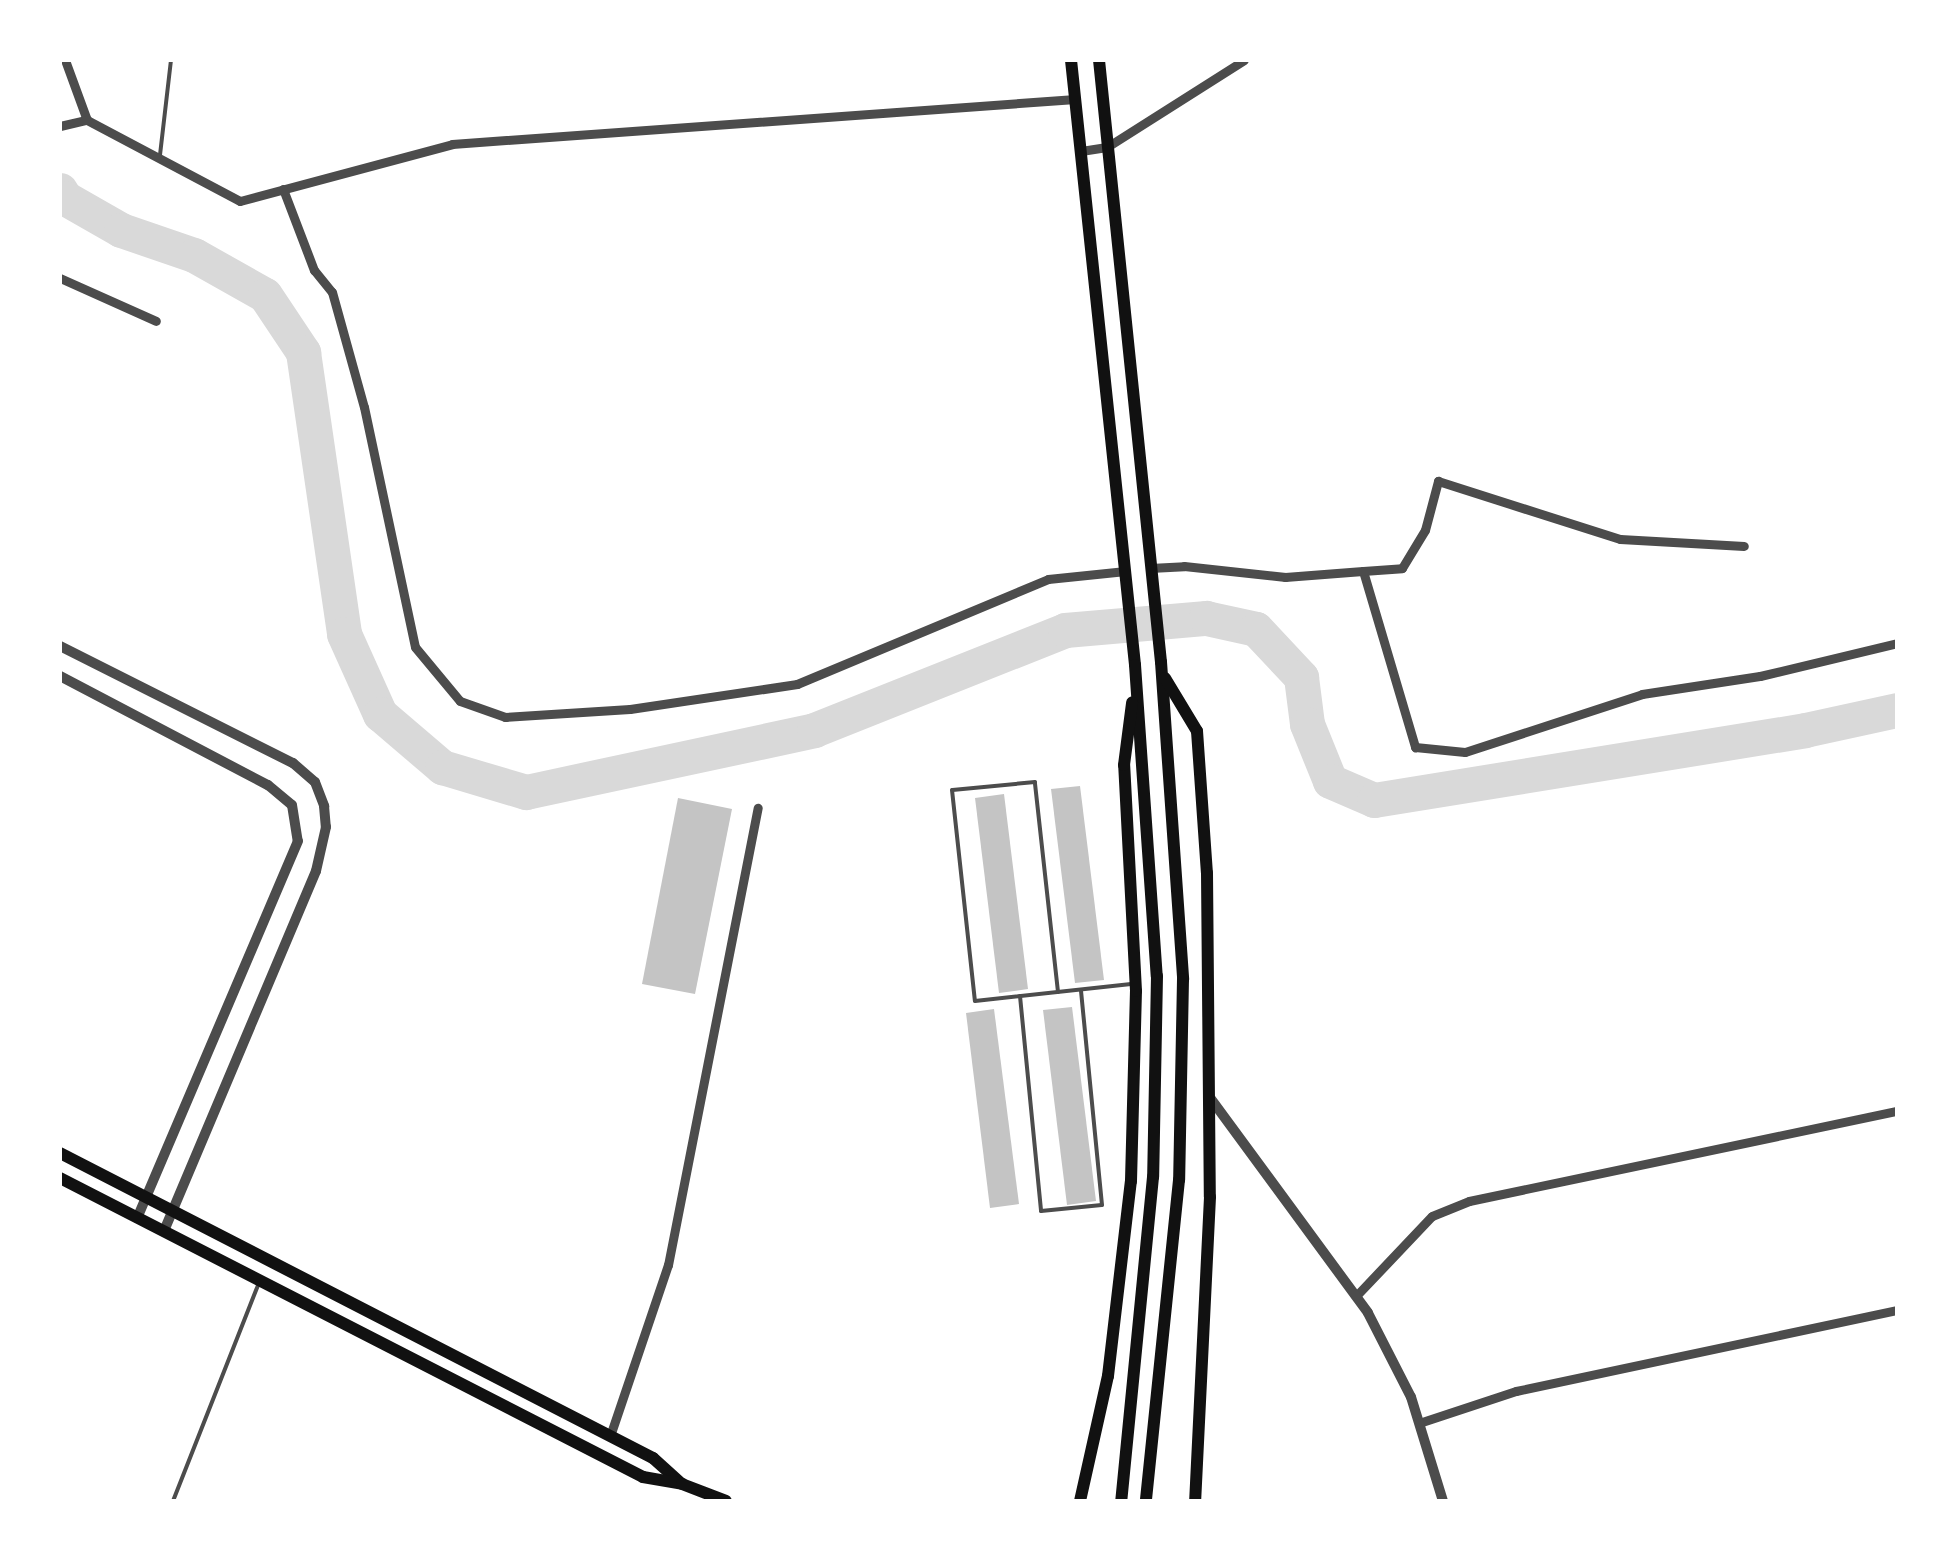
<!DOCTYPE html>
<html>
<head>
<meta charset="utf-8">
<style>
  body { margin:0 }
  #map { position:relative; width:1957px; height:1561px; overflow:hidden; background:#fff; font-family:Mulish,sans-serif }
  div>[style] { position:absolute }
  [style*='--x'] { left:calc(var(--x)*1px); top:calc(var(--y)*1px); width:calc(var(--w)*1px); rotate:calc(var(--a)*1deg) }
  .river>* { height:35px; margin:-17.5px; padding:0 17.5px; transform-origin:17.5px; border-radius:17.5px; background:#d9d9d9 }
  .building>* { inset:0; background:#c4c4c4 }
  .service>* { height:4px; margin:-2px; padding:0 2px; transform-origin:2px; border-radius:2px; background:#4c4c4c }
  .minor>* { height:9px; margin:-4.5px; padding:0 4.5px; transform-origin:4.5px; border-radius:4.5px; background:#4c4c4c }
  .tertiary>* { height:10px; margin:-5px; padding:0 5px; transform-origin:5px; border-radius:5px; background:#4c4c4c }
  .secondary>* { height:12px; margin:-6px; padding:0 6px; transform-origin:6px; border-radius:6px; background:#111 }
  span { translate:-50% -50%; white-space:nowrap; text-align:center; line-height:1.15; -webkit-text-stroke:9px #fff; paint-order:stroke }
  .frame { position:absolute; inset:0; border:62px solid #fff; pointer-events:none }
</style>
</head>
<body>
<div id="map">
  <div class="river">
    <i style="--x:60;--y:190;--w:9;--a:58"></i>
    <i style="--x:65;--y:198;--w:64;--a:29.7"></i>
    <i style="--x:121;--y:230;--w:77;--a:18.9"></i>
    <i style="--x:194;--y:255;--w:81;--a:29.4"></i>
    <i style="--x:265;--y:295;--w:69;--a:56.3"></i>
    <i style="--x:303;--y:352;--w:285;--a:81.7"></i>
    <i style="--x:344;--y:634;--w:88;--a:65.8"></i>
    <i style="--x:380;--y:714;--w:82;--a:40.5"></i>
    <i style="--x:442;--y:767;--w:88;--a:16.6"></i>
    <i style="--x:526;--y:792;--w:295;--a:-12.1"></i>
    <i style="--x:814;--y:730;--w:270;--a:-21.7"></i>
    <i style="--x:1065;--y:630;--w:142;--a:-4.9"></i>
    <i style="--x:1206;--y:618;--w:51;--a:12.4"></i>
    <i style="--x:1256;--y:629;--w:66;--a:46.8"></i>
    <i style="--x:1301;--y:677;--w:47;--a:82.7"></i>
    <i style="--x:1307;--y:724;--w:61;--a:68"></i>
    <i style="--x:1330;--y:781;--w:48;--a:23.4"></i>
    <i style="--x:1374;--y:800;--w:437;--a:-9.2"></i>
    <i style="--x:1805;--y:730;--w:94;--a:-12.3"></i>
  </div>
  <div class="building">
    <i style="clip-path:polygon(1080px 786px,1104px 980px,1075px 983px,1051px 789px)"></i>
    <i style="clip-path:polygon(1004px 794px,1028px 989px,999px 993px,975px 798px)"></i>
    <i style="clip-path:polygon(678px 798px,732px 809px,695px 994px,642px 984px)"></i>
    <i style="clip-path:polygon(1072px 1007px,1096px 1201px,1067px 1205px,1043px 1010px)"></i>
    <i style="clip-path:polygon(994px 1009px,1019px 1204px,990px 1208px,966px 1013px)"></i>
  </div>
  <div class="service">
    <i style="--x:160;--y:155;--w:96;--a:-83.4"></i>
    <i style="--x:1058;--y:992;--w:211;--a:-96.3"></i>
    <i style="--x:1035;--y:782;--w:83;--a:174.5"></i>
    <i style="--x:952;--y:790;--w:212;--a:83.8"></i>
    <i style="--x:975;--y:1001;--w:157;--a:-6.2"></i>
    <i style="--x:1020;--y:996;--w:216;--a:84.4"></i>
    <i style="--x:1041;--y:1211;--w:61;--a:-5.6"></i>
    <i style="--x:1102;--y:1205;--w:216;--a:-95.6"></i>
    <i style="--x:173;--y:1501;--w:232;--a:-68.5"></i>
  </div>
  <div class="minor">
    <i style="--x:65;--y:60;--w:64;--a:69.9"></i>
    <i style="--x:87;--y:120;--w:173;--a:27.9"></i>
    <i style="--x:240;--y:201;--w:220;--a:-15"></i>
    <i style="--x:452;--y:144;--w:625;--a:-4.13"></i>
    <i style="--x:60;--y:126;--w:28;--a:-13"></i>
    <i style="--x:1081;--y:151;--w:26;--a:-9"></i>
    <i style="--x:1107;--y:147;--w:162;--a:-32.4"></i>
    <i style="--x:283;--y:189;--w:87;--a:69.1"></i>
    <i style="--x:314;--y:270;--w:28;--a:51"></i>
    <i style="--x:332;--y:292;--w:119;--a:74.5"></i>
    <i style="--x:364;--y:407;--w:245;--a:78"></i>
    <i style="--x:415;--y:647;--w:70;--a:50.2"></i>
    <i style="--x:460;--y:701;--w:48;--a:19.6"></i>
    <i style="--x:505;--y:717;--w:125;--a:-3.7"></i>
    <i style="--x:630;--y:709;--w:169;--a:-8.5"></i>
    <i style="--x:797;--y:684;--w:272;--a:-22.7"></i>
    <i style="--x:1048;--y:579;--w:78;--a:-5.9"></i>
    <i style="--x:60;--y:278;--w:105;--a:24.1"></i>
    <i style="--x:1150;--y:568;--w:34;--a:-3"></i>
    <i style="--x:1184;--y:566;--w:102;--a:6.2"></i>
    <i style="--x:1285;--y:577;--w:78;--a:-4.4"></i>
    <i style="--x:1363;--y:571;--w:184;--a:73.5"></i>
    <i style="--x:1415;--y:747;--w:50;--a:5.7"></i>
    <i style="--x:1465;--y:752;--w:186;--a:-18.1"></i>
    <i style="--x:1642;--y:694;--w:119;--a:-8.7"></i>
    <i style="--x:1760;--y:676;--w:141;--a:-13.5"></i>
    <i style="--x:1363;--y:571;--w:39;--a:-4"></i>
    <i style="--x:1402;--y:568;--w:44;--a:-58.8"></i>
    <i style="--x:1425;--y:530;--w:51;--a:-75.1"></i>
    <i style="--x:1438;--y:481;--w:191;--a:17.7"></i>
    <i style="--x:1620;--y:539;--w:124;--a:3.2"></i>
    <i style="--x:1356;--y:1296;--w:110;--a:-46.5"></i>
    <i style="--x:1432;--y:1216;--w:40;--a:-22"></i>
    <i style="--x:1469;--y:1201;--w:437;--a:-11.9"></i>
    <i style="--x:1419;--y:1423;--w:102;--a:-18.3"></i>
    <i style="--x:1516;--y:1391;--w:390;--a:-12"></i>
    <i style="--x:610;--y:1436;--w:181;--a:-71.3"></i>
    <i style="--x:668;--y:1265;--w:466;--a:-78.9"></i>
  </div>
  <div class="tertiary">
    <i style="--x:60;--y:646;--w:261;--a:26.7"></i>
    <i style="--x:293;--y:763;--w:29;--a:41"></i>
    <i style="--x:315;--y:782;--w:26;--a:69"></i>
    <i style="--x:324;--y:806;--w:21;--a:85"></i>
    <i style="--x:326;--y:827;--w:45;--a:102.8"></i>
    <i style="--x:316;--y:871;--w:391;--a:112.9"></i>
    <i style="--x:60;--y:676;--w:235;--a:27.7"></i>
    <i style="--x:268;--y:785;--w:31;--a:40"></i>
    <i style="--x:292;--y:805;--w:36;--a:81"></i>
    <i style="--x:298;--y:841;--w:410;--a:113.1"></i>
    <i style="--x:1211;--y:1099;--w:265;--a:53.7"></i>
    <i style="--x:1368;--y:1313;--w:94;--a:62.9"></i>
    <i style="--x:1411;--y:1397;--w:109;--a:72.9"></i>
  </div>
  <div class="secondary">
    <i style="--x:1071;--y:60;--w:608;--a:83.96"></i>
    <i style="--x:1135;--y:665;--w:312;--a:86"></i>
    <i style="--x:1157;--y:976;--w:201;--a:91.1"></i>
    <i style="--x:1153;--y:1177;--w:326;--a:95.6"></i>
    <i style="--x:1099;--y:60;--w:605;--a:84.12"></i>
    <i style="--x:1161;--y:662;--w:318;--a:86"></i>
    <i style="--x:1183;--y:979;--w:201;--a:91.1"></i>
    <i style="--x:1179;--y:1180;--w:323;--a:95.9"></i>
    <i style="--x:1165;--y:678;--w:62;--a:58.9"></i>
    <i style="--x:1197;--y:731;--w:142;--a:86"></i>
    <i style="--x:1207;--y:873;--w:324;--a:89.5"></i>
    <i style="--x:1210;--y:1197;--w:304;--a:92.8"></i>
    <i style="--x:60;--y:1153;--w:667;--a:27.22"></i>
    <i style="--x:653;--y:1458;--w:36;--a:42"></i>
    <i style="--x:60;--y:1178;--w:655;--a:27.15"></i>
    <i style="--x:643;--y:1477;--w:40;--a:10"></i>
    <i style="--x:682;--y:1484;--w:47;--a:21.1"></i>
    <i style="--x:1080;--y:1501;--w:128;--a:-77.4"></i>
    <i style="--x:1108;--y:1376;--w:196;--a:-83.3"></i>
    <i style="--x:1131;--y:1181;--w:190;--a:-88.5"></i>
    <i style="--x:1136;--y:991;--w:226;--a:-93"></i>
    <i style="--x:1124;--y:765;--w:63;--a:-82.6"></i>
  </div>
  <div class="frame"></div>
</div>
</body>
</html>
